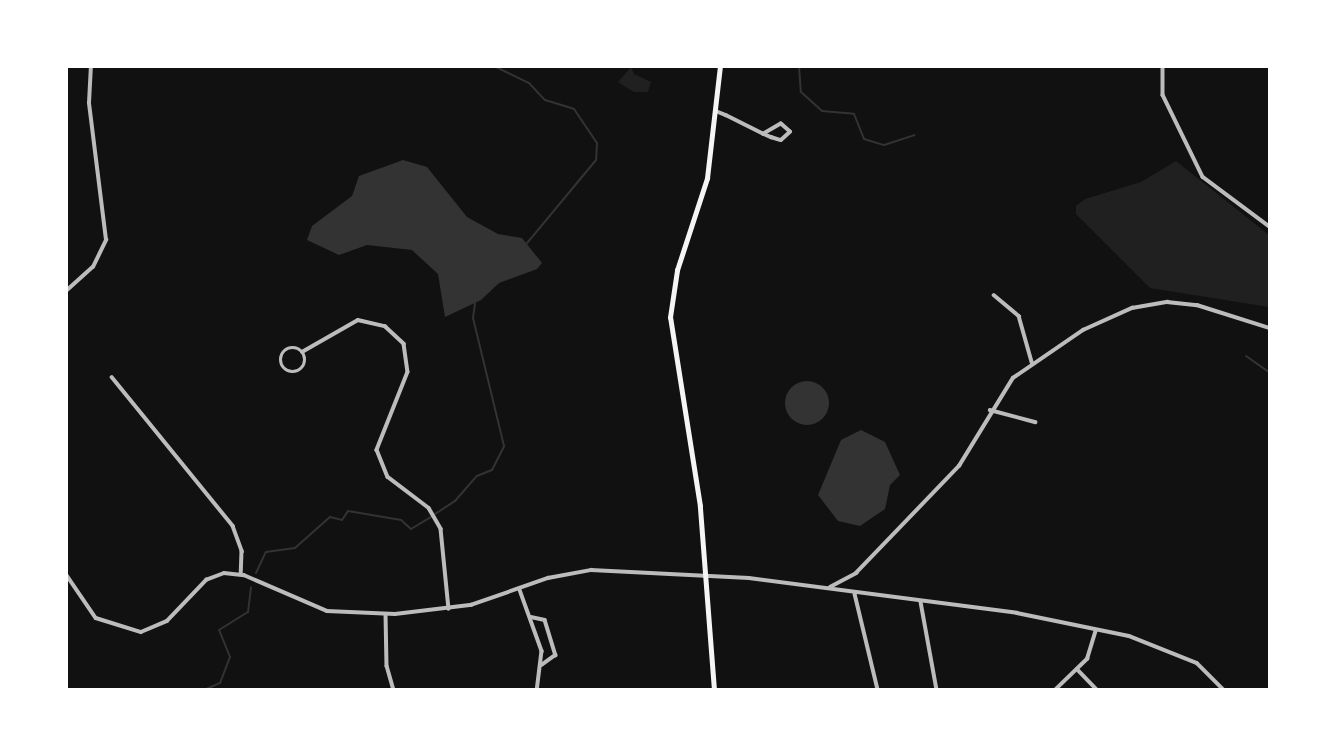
<!DOCTYPE html>
<html>
<head>
<meta charset="utf-8">
<style>
  body { margin:0 }
  #map { position:relative; width:1336px; height:756px; overflow:hidden; background:#111; font-family:"Alegreya Sans",sans-serif }
  div>[style] { position:absolute }
  [style*='--x'] { left:calc(var(--x)*1px); top:calc(var(--y)*1px); width:calc(var(--w)*1px); rotate:calc(var(--a)*1deg) }
  .green>* { inset:0; background:#202020 }
  .water>* { inset:0; background:#333 }
  .round { border-radius:50% }
  .stream>* { height:2px; margin:-1px; padding:0 1px; transform-origin:1px; border-radius:1px; background:#333 }
  .minor>* { height:3.5px; margin:-1.75px; padding:0 1.75px; transform-origin:1.75px; border-radius:1.75px; background:#bcbcbc }
  .minor>.ring { margin:-1.75px; padding:0; box-sizing:content-box; background:none; border:3.5px solid #bcbcbc; border-radius:50% }
  .primary>* { height:5px; margin:-2.5px; padding:0 2.5px; transform-origin:2.5px; border-radius:2.5px; background:#f5f5f5 }
  span { translate:-50% -50%; white-space:nowrap; text-align:center; line-height:1.15; -webkit-text-stroke:7px #fff; paint-order:stroke }
  .frame { position:absolute; inset:0; border:68px solid #fff; pointer-events:none }
</style>
</head>
<body>
<div id="map">
  <div class="green">
    <i style="clip-path:polygon(631px 67px,634px 74px,651px 82px,648px 92px,634px 92px,618px 82px)"></i>
    <i style="clip-path:polygon(1176px 161px,1269px 235px,1269px 307px,1150px 288px,1076px 214px,1076px 206px,1085px 199px,1141px 182px)"></i>
  </div>
  <div class="water">
    <i style="clip-path:polygon(403px 160px,427px 167px,467px 217px,498px 234px,522px 238px,542px 263px,537px 269px,499px 283px,481px 300px,445px 317px,438px 274px,412px 250px,367px 245px,339px 255px,307px 240px,312px 226px,352px 196px,359px 176px)"></i>
    <i class="round" style="left:785px;top:381px;width:44px;height:44px"></i>
    <i style="clip-path:polygon(861px 430px,885px 442px,900px 475px,890px 485px,885px 509px,860px 526px,838px 521px,818px 495px,841px 440px)"></i>
  </div>
  <div class="stream">
    <i style="--x:494;--y:66;--w:39;--a:26"></i>
    <i style="--x:529;--y:83;--w:23;--a:47"></i>
    <i style="--x:545;--y:100;--w:30;--a:17"></i>
    <i style="--x:574;--y:109;--w:41;--a:55.9"></i>
    <i style="--x:597;--y:143;--w:17;--a:93"></i>
    <i style="--x:596;--y:160;--w:108;--a:129.7"></i>
    <i style="--x:799;--y:66;--w:26;--a:86"></i>
    <i style="--x:801;--y:92;--w:28;--a:42"></i>
    <i style="--x:822;--y:111;--w:32;--a:5"></i>
    <i style="--x:854;--y:114;--w:27;--a:68"></i>
    <i style="--x:864;--y:139;--w:21;--a:17"></i>
    <i style="--x:884;--y:145;--w:32;--a:-18"></i>
    <i style="--x:1246;--y:356;--w:29;--a:35"></i>
    <i style="--x:435;--y:514;--w:24;--a:-33"></i>
    <i style="--x:455;--y:501;--w:33;--a:-49"></i>
    <i style="--x:477;--y:476;--w:16;--a:-22"></i>
    <i style="--x:492;--y:470;--w:27;--a:-63"></i>
    <i style="--x:504;--y:446;--w:132;--a:-103.6"></i>
    <i style="--x:473;--y:318;--w:15;--a:-82"></i>
    <i style="--x:256;--y:573;--w:23;--a:-65"></i>
    <i style="--x:266;--y:552;--w:29;--a:-8"></i>
    <i style="--x:295;--y:548;--w:47;--a:-41.5"></i>
    <i style="--x:330;--y:517;--w:12;--a:14"></i>
    <i style="--x:342;--y:520;--w:11;--a:-56"></i>
    <i style="--x:348;--y:511;--w:54;--a:9.6"></i>
    <i style="--x:401;--y:520;--w:13;--a:42"></i>
    <i style="--x:411;--y:529;--w:23;--a:-31"></i>
    <i style="--x:204;--y:690;--w:17;--a:-24"></i>
    <i style="--x:220;--y:683;--w:28;--a:-69"></i>
    <i style="--x:230;--y:657;--w:29;--a:-112"></i>
    <i style="--x:219;--y:630;--w:34;--a:-32"></i>
    <i style="--x:248;--y:612;--w:25;--a:-83"></i>
  </div>
  <div class="minor">
    <i style="--x:1163;--y:66;--w:29;--a:90"></i>
    <i style="--x:1163;--y:95;--w:91;--a:64"></i>
    <i style="--x:1203;--y:177;--w:84;--a:36.7"></i>
    <i style="--x:716;--y:111;--w:11;--a:22"></i>
    <i style="--x:726;--y:115;--w:42;--a:26.6"></i>
    <i style="--x:764;--y:134;--w:8;--a:23"></i>
    <i style="--x:771;--y:137;--w:10;--a:17"></i>
    <i style="--x:781;--y:140;--w:12;--a:-42"></i>
    <i style="--x:790;--y:132;--w:12;--a:-138"></i>
    <i style="--x:781;--y:124;--w:20;--a:150"></i>
    <i style="--x:66;--y:291;--w:36;--a:-42"></i>
    <i style="--x:93;--y:267;--w:30;--a:-64"></i>
    <i style="--x:106;--y:240;--w:138;--a:-97.1"></i>
    <i style="--x:89;--y:103;--w:37;--a:-87"></i>
    <i style="--x:994;--y:295;--w:33;--a:40"></i>
    <i style="--x:1019;--y:316;--w:48;--a:74.2"></i>
    <i class="ring" style="left:281px;top:348px;width:20.5px;height:20.5px"></i>
    <i style="--x:302;--y:352;--w:64;--a:-29.7"></i>
    <i style="--x:358;--y:320;--w:28;--a:13"></i>
    <i style="--x:385;--y:326;--w:26;--a:43"></i>
    <i style="--x:404;--y:344;--w:28;--a:82"></i>
    <i style="--x:408;--y:372;--w:84;--a:111.7"></i>
    <i style="--x:377;--y:450;--w:29;--a:68"></i>
    <i style="--x:388;--y:477;--w:51;--a:37.1"></i>
    <i style="--x:429;--y:508;--w:24;--a:60"></i>
    <i style="--x:441;--y:529;--w:80;--a:84.3"></i>
    <i style="--x:112;--y:377;--w:192;--a:50.9"></i>
    <i style="--x:233;--y:526;--w:27;--a:70"></i>
    <i style="--x:242;--y:551;--w:23;--a:92"></i>
    <i style="--x:990;--y:410;--w:47;--a:14.9"></i>
    <i style="--x:66;--y:574;--w:53;--a:55.7"></i>
    <i style="--x:96;--y:618;--w:47;--a:17.3"></i>
    <i style="--x:141;--y:632;--w:28;--a:-23"></i>
    <i style="--x:167;--y:621;--w:57;--a:-46.4"></i>
    <i style="--x:206;--y:580;--w:19;--a:-21"></i>
    <i style="--x:224;--y:573;--w:20;--a:6"></i>
    <i style="--x:244;--y:575;--w:90;--a:23.4"></i>
    <i style="--x:327;--y:611;--w:68;--a:2.5"></i>
    <i style="--x:395;--y:614;--w:77;--a:-6.8"></i>
    <i style="--x:471;--y:605;--w:82;--a:-19.3"></i>
    <i style="--x:548;--y:578;--w:44;--a:-10.5"></i>
    <i style="--x:591;--y:570;--w:158;--a:2.9"></i>
    <i style="--x:749;--y:578;--w:270;--a:7.4"></i>
    <i style="--x:1017;--y:613;--w:114;--a:11.6"></i>
    <i style="--x:1129;--y:636;--w:73;--a:21.7"></i>
    <i style="--x:1197;--y:663;--w:38;--a:45"></i>
    <i style="--x:830;--y:587;--w:30;--a:-28"></i>
    <i style="--x:856;--y:573;--w:149;--a:-46.1"></i>
    <i style="--x:959;--y:466;--w:103;--a:-58.5"></i>
    <i style="--x:1013;--y:378;--w:85;--a:-34.4"></i>
    <i style="--x:1083;--y:330;--w:54;--a:-24.2"></i>
    <i style="--x:1132;--y:308;--w:36;--a:-10"></i>
    <i style="--x:1167;--y:302;--w:30;--a:6"></i>
    <i style="--x:1197;--y:305;--w:77;--a:17.5"></i>
    <i style="--x:520;--y:590;--w:65;--a:70.2"></i>
    <i style="--x:542;--y:651;--w:39;--a:97"></i>
    <i style="--x:855;--y:594;--w:99;--a:76.5"></i>
    <i style="--x:921;--y:602;--w:89;--a:79.7"></i>
    <i style="--x:386;--y:614;--w:52;--a:88.9"></i>
    <i style="--x:387;--y:666;--w:25;--a:74"></i>
    <i style="--x:531;--y:617;--w:14;--a:12"></i>
    <i style="--x:545;--y:620;--w:37;--a:73"></i>
    <i style="--x:556;--y:655;--w:17;--a:144"></i>
    <i style="--x:1078;--y:670;--w:28;--a:46"></i>
    <i style="--x:1055;--y:690;--w:45;--a:-44.1"></i>
    <i style="--x:1087;--y:659;--w:30;--a:-73"></i>
  </div>
  <div class="primary">
    <i style="--x:714;--y:690;--w:185;--a:-94.4"></i>
    <i style="--x:700;--y:506;--w:191;--a:-99"></i>
    <i style="--x:670;--y:317;--w:48;--a:-81.5"></i>
    <i style="--x:677;--y:270;--w:97;--a:-71.9"></i>
    <i style="--x:707;--y:178;--w:113;--a:-83.4"></i>
  </div>
  <div class="frame"></div>
</div>
</body>
</html>
